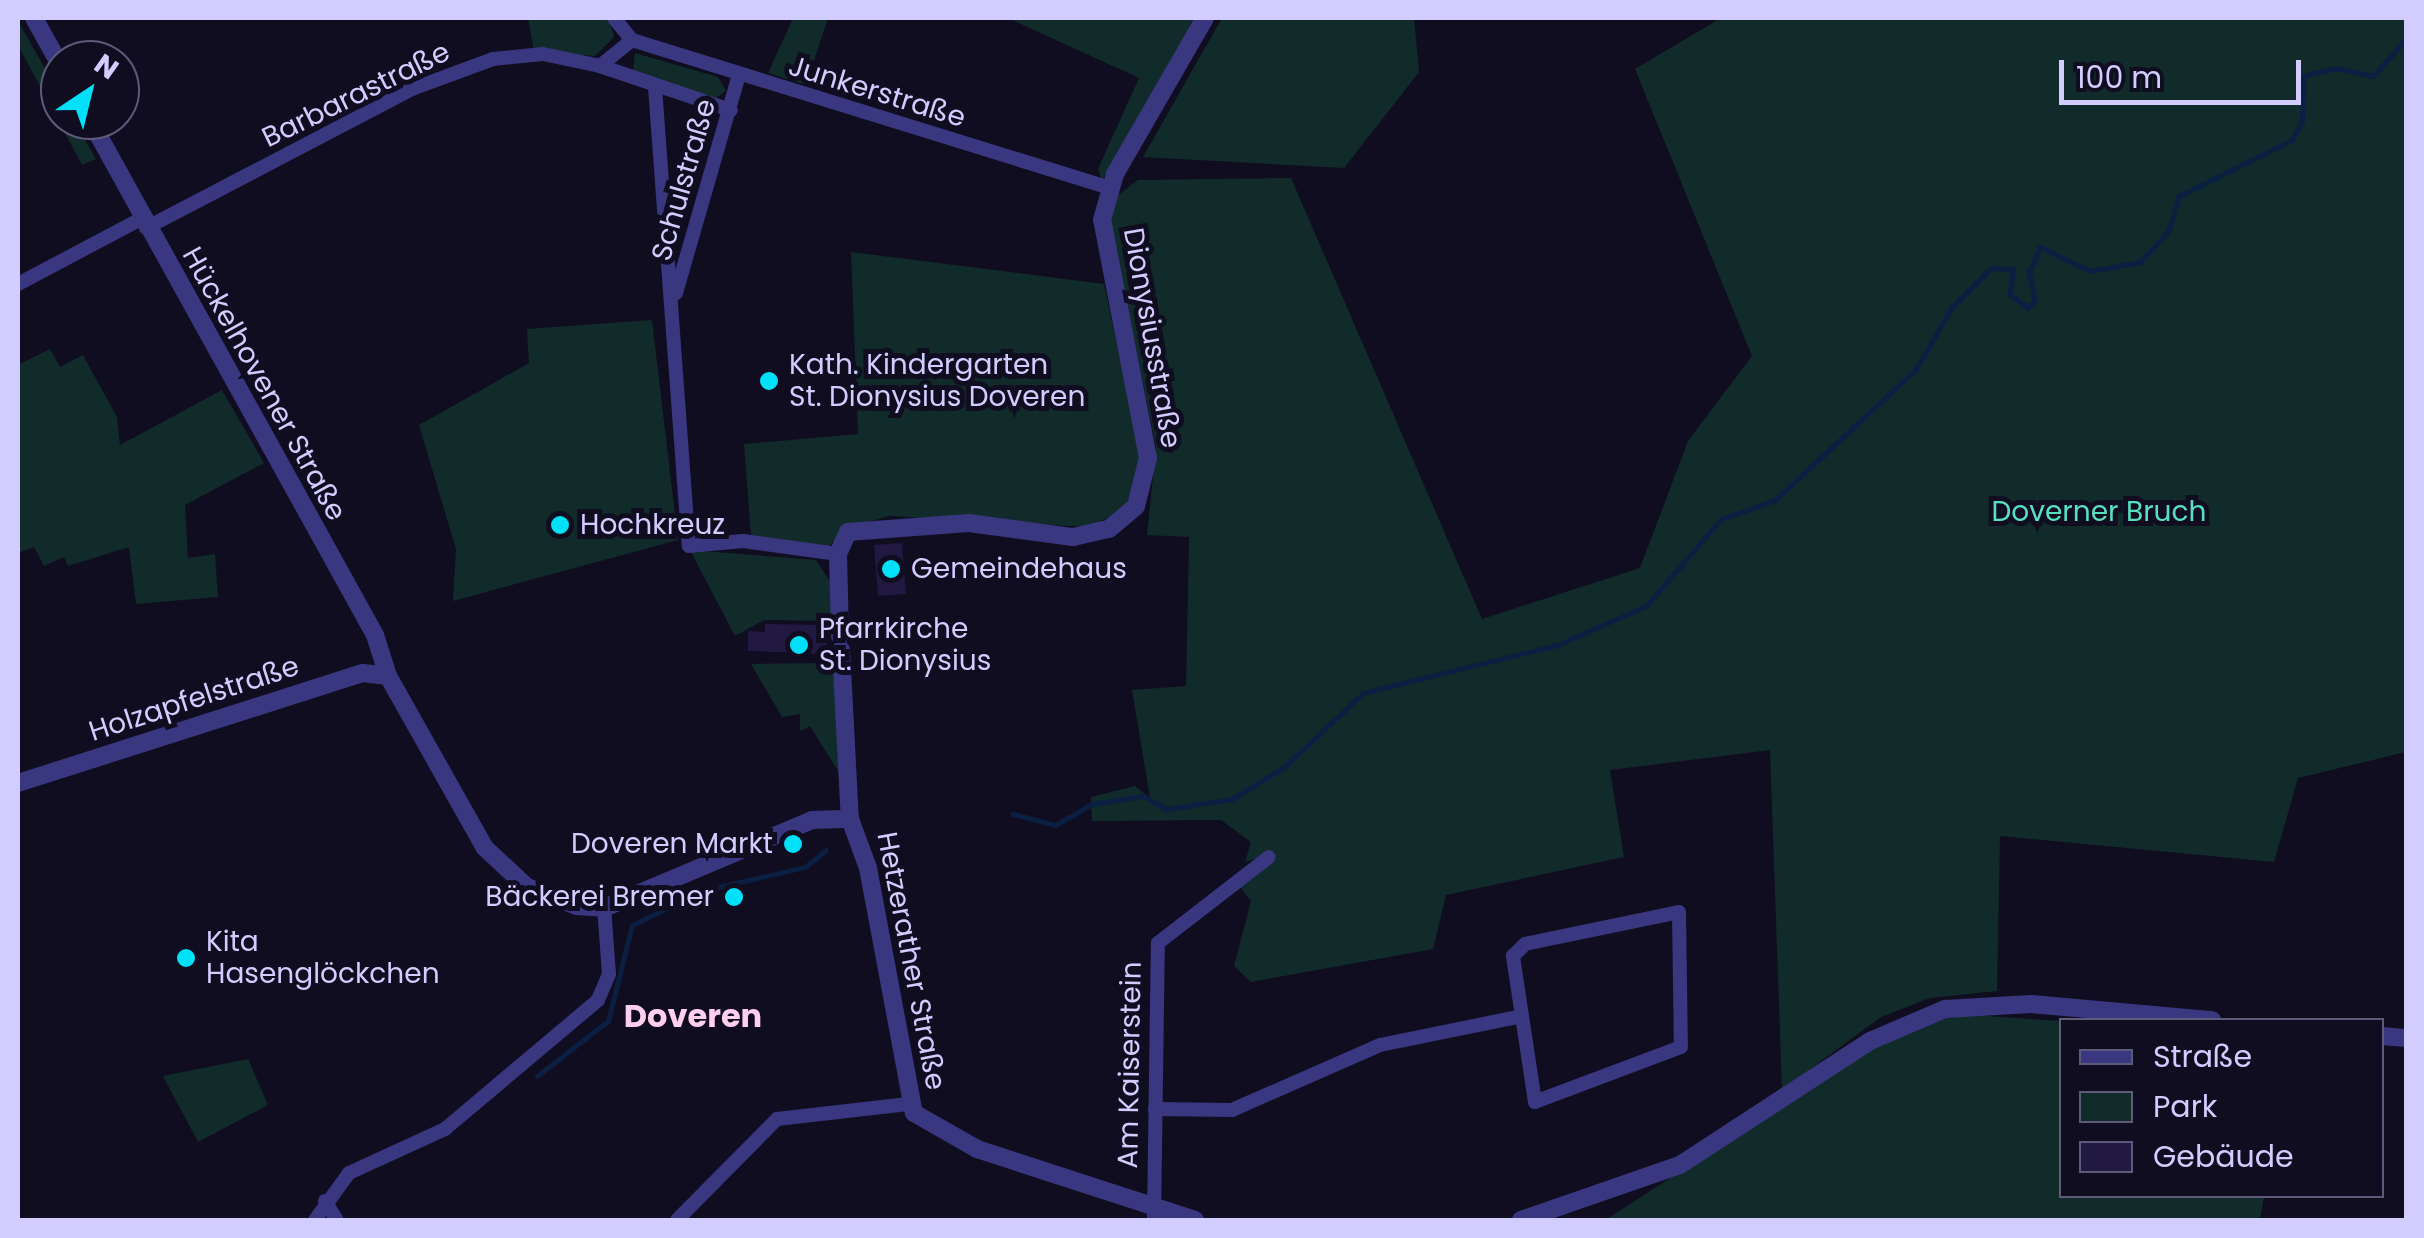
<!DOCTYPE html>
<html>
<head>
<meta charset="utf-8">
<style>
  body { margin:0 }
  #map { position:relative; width:2424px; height:1238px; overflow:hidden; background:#100d21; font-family:Poppins,sans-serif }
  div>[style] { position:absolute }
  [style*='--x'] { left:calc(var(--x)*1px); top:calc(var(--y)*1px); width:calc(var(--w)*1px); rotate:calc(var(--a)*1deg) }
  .green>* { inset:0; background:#102b2a }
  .stream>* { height:5px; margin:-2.5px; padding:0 2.5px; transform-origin:2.5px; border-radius:2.5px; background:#0b1f43 }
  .building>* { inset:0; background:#211942 }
  .minor>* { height:14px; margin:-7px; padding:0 7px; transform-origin:7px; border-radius:7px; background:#3a3781 }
  .tertiary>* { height:18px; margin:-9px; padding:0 9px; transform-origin:9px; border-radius:9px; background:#3a3781 }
  .dots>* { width:28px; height:28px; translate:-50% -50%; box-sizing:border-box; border:5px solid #100d21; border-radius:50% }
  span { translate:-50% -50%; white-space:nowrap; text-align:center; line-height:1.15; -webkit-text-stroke:10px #100d21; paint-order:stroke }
  .street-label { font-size:28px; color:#d3cdff }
  .poi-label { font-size:28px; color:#d3cdff }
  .left { translate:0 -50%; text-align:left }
  .right { translate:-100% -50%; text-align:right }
  .park-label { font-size:28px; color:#58e0be }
  .quarter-label { font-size:32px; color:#ffcfee; font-weight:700 }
  .frame { position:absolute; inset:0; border:20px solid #d3cdff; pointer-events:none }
  .legend { position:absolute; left:2059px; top:1018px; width:325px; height:180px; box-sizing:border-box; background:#100d21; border:2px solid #5e5a7a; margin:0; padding:12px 18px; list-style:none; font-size:30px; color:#d3cdff }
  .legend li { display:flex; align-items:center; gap:20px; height:50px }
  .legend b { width:50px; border:2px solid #5e5a7a }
  .north { position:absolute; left:40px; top:40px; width:100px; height:100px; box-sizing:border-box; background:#100d21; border:2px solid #5e5a7a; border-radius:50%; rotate:35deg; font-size:28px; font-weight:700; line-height:40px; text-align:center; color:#d3cdff }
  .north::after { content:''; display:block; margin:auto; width:35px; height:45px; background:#00e0f8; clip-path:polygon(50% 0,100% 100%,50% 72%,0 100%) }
  .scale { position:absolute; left:2059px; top:60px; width:242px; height:45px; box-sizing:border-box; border:5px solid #d3cdff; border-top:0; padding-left:12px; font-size:30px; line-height:35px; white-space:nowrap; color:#d3cdff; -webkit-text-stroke:8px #100d21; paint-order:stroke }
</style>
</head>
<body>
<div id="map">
  <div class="green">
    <i style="clip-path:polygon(528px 18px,609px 18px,614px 37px,595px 56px,534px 51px)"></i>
    <i style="clip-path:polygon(793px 18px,828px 18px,806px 85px,768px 73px)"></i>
    <i style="clip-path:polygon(1008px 18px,1197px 18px,1102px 180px,1098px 169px,1139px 78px)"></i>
    <i style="clip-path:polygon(1222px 18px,1414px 18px,1419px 72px,1344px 168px,1143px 157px)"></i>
    <i style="clip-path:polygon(1721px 18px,2406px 18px,2406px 752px,2298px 778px,2274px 862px,2000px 836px,1997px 991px,1930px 998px,1881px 1017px,1782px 1090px,1770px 750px,1610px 770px,1624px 857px,1446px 895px,1433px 949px,1251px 982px,1234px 966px,1251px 901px,1236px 882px,1264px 856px,1245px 862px,1251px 842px,1221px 820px,1092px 821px,1091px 797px,1135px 786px,1150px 798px,1132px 690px,1186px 686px,1189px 537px,1147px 535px,1156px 447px,1110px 220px,1117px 196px,1138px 180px,1291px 178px,1482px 619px,1640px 568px,1688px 441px,1752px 356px,1635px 69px)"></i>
    <i style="clip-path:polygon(18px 21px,60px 95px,60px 120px,74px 120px,96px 159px,82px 165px,18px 45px)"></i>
    <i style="clip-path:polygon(635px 53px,718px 77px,726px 91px,716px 98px,633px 71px)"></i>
    <i style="clip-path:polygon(851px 252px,1104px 284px,1142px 462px,1130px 505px,1091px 527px,889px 516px,847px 528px,828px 547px,751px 536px,744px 444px,858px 434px)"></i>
    <i style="clip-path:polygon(652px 320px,678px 540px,453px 601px,456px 549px,419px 425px,529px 363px,527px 329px)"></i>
    <i style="clip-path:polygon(50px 349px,60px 367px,83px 355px,117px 417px,120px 445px,222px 390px,264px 463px,185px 505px,188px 558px,215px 554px,218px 597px,136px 604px,129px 547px,68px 566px,64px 557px,44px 566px,34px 547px,18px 553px,18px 365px)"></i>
    <i style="clip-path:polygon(690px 550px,816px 560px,831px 583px,833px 621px,764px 620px,735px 636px)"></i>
    <i style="clip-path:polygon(832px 663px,837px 706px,840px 774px,810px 726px,800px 731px,800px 714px,782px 717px,751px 664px)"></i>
    <i style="clip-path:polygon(1957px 1014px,2061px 1021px,2062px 1196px,2264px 1196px,2260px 1220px,1605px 1220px,1889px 1038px)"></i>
    <i style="clip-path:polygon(248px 1059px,268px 1105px,198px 1142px,163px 1076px)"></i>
  </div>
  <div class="stream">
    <i style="--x:1013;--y:814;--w:43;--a:14.7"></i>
    <i style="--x:1055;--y:825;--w:43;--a:-29.6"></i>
    <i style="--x:1092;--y:804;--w:52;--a:-8.9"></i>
    <i style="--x:1143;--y:796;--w:26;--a:29"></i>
    <i style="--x:1166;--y:809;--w:67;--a:-8.6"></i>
    <i style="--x:1232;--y:799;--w:61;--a:-31.6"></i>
    <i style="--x:1284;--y:767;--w:108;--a:-43.1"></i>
    <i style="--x:1363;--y:693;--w:200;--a:-13.9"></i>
    <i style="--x:1557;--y:645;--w:97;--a:-23.7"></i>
    <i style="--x:1646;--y:606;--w:115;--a:-49.2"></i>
    <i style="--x:1721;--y:519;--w:57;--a:-19.4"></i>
    <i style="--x:1775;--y:500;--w:192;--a:-42.9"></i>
    <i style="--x:1916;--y:369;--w:72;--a:-59.9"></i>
    <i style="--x:1952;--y:307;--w:55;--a:-45"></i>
    <i style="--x:1991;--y:268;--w:22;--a:3"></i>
    <i style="--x:2013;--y:269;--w:25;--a:97"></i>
    <i style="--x:2010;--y:294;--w:22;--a:39"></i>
    <i style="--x:2027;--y:308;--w:11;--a:-41"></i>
    <i style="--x:2035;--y:301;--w:30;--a:-102"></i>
    <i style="--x:2029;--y:272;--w:27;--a:-66"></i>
    <i style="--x:2040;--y:247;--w:55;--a:25.6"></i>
    <i style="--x:2090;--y:271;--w:51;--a:-10.2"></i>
    <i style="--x:2140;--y:262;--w:41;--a:-47"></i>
    <i style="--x:2168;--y:232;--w:38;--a:-73"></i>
    <i style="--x:2179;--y:196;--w:126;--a:-26.4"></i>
    <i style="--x:2292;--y:140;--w:21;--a:-62"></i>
    <i style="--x:2302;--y:121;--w:45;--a:-88.7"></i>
    <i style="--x:2303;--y:76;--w:33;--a:-14"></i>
    <i style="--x:2335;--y:68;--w:39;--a:12"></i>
    <i style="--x:2373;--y:76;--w:50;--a:-48.3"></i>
    <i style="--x:537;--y:1076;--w:90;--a:-37.8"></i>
    <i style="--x:608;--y:1021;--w:99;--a:-76"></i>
    <i style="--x:632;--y:925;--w:81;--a:-25.6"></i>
    <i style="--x:705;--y:890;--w:103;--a:-13"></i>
    <i style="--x:805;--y:867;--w:27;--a:-39"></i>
  </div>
  <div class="building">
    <i style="clip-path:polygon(902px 543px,906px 594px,878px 596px,874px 545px)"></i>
    <i style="clip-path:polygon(765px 624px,823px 625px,829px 654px,748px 651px,748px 631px,765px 632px)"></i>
  </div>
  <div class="minor">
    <i style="--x:614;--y:18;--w:28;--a:51"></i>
    <i style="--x:632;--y:40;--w:498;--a:17.2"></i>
    <i style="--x:600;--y:66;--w:41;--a:-39.1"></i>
    <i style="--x:655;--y:87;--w:460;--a:85.8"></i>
    <i style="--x:689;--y:546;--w:54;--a:-5.3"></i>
    <i style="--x:743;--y:541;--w:96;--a:7.8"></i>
    <i style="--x:146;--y:228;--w:300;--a:-27.6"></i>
    <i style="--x:412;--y:89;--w:86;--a:-20.3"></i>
    <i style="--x:493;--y:59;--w:50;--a:-5.7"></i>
    <i style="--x:543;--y:54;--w:58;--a:11.9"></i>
    <i style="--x:600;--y:66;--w:138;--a:18.6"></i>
    <i style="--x:18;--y:284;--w:139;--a:-27.9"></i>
    <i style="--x:676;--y:293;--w:227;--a:-73.9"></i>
    <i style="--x:1679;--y:912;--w:135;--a:89.2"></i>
    <i style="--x:1681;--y:1047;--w:156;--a:159.4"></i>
    <i style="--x:1535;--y:1102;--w:148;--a:-98.6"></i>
    <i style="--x:1513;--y:956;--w:17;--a:-45"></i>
    <i style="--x:1525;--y:944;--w:157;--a:-11.7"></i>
    <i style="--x:1155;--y:1109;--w:77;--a:0.7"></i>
    <i style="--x:1232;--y:1110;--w:162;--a:-23.7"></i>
    <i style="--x:1380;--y:1045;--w:141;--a:-11.5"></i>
    <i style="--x:325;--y:1201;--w:22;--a:58"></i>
    <i style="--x:315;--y:1220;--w:58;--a:-54.1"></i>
    <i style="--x:349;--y:1173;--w:106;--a:-24.6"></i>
    <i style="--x:445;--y:1129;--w:200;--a:-40.1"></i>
    <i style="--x:598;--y:1000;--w:28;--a:-67"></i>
    <i style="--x:609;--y:974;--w:66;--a:-94.3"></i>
    <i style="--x:677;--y:1220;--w:142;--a:-45.3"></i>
    <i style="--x:777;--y:1119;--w:132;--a:-6.5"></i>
    <i style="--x:1154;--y:1220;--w:277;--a:-89.2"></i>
    <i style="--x:1158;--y:943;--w:140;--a:-37.8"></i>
  </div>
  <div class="tertiary">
    <i style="--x:34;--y:18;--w:54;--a:61"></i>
    <i style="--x:90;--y:120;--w:589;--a:61.04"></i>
    <i style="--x:375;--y:635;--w:43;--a:72.4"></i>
    <i style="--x:840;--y:636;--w:82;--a:-91.4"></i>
    <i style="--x:838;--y:554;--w:24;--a:-66"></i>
    <i style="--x:848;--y:532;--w:121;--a:-4.3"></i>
    <i style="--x:969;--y:523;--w:105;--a:7.7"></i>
    <i style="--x:1073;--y:537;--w:37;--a:-13"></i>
    <i style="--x:1109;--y:529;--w:35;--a:-40"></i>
    <i style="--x:1136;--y:506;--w:49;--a:-76"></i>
    <i style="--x:1148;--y:458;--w:242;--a:-100.9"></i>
    <i style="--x:1102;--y:220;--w:48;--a:-74.2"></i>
    <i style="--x:1115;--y:174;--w:180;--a:-60"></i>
    <i style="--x:841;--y:650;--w:169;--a:87"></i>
    <i style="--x:388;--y:676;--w:197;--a:60.6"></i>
    <i style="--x:485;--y:848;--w:57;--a:42.9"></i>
    <i style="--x:527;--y:887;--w:53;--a:20.8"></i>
    <i style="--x:577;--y:906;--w:27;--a:4"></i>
    <i style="--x:604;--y:908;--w:226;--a:-22.9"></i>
    <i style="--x:812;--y:820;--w:38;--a:-2"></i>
    <i style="--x:18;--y:783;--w:362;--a:-17.7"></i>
    <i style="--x:363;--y:673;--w:25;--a:7"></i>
    <i style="--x:850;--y:819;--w:52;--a:69.8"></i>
    <i style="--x:868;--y:868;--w:249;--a:79.4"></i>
    <i style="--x:914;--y:1113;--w:73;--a:29.7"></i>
    <i style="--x:977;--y:1149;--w:229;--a:18"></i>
    <i style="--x:2382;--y:1036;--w:24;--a:5"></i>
    <i style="--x:1521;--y:1220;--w:168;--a:-19.1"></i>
    <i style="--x:1680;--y:1165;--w:227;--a:-33.1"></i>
    <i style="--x:1870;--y:1041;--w:82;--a:-23.1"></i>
    <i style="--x:1945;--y:1009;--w:86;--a:-3.3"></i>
    <i style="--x:2031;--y:1004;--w:182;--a:5.1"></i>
  </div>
  <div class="dots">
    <i style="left:769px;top:381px;background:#00e0f8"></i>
    <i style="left:560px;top:525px;background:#00e0f8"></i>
    <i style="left:891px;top:569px;background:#00e0f8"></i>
    <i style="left:799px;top:645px;background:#00e0f8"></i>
    <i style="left:793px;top:844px;background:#00e0f8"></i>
    <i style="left:734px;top:897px;background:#00e0f8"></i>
    <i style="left:186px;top:958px;background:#00e0f8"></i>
  </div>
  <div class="street-label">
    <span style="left:877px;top:92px;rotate:17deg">Junkerstraße</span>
    <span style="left:356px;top:95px;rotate:-26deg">Barbarastraße</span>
    <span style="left:684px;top:180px;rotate:-74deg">Schulstraße</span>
    <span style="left:1152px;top:338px;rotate:80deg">Dionysiusstraße</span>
    <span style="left:264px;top:384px;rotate:61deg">Hückelhovener Straße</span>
    <span style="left:194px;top:699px;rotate:-18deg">Holzapfelstraße</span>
    <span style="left:911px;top:961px;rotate:79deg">Hetzerather Straße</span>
    <span style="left:1130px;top:1065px;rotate:-89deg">Am Kaiserstein</span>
  </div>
  <div class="poi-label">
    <span class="left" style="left:789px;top:381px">Kath. Kindergarten<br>St. Dionysius Doveren</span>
    <span class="left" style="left:580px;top:525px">Hochkreuz</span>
    <span class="left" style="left:911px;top:569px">Gemeindehaus</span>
    <span class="left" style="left:819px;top:645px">Pfarrkirche<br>St. Dionysius</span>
    <span class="right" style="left:773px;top:844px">Doveren Markt</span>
    <span class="right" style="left:714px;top:897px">Bäckerei Bremer</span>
    <span class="left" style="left:206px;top:958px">Kita<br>Hasenglöckchen</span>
  </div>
  <div class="park-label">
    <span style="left:2099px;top:512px">Doverner Bruch</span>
  </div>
  <div class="quarter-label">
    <span style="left:693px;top:1016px">Doveren</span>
  </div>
  <div class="frame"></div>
  <ul class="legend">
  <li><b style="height:12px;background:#3a3781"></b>Straße</li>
  <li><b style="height:28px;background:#102b2a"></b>Park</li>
  <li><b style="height:28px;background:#211942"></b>Gebäude</li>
  </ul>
  <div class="north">N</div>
  <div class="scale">100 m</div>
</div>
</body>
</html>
